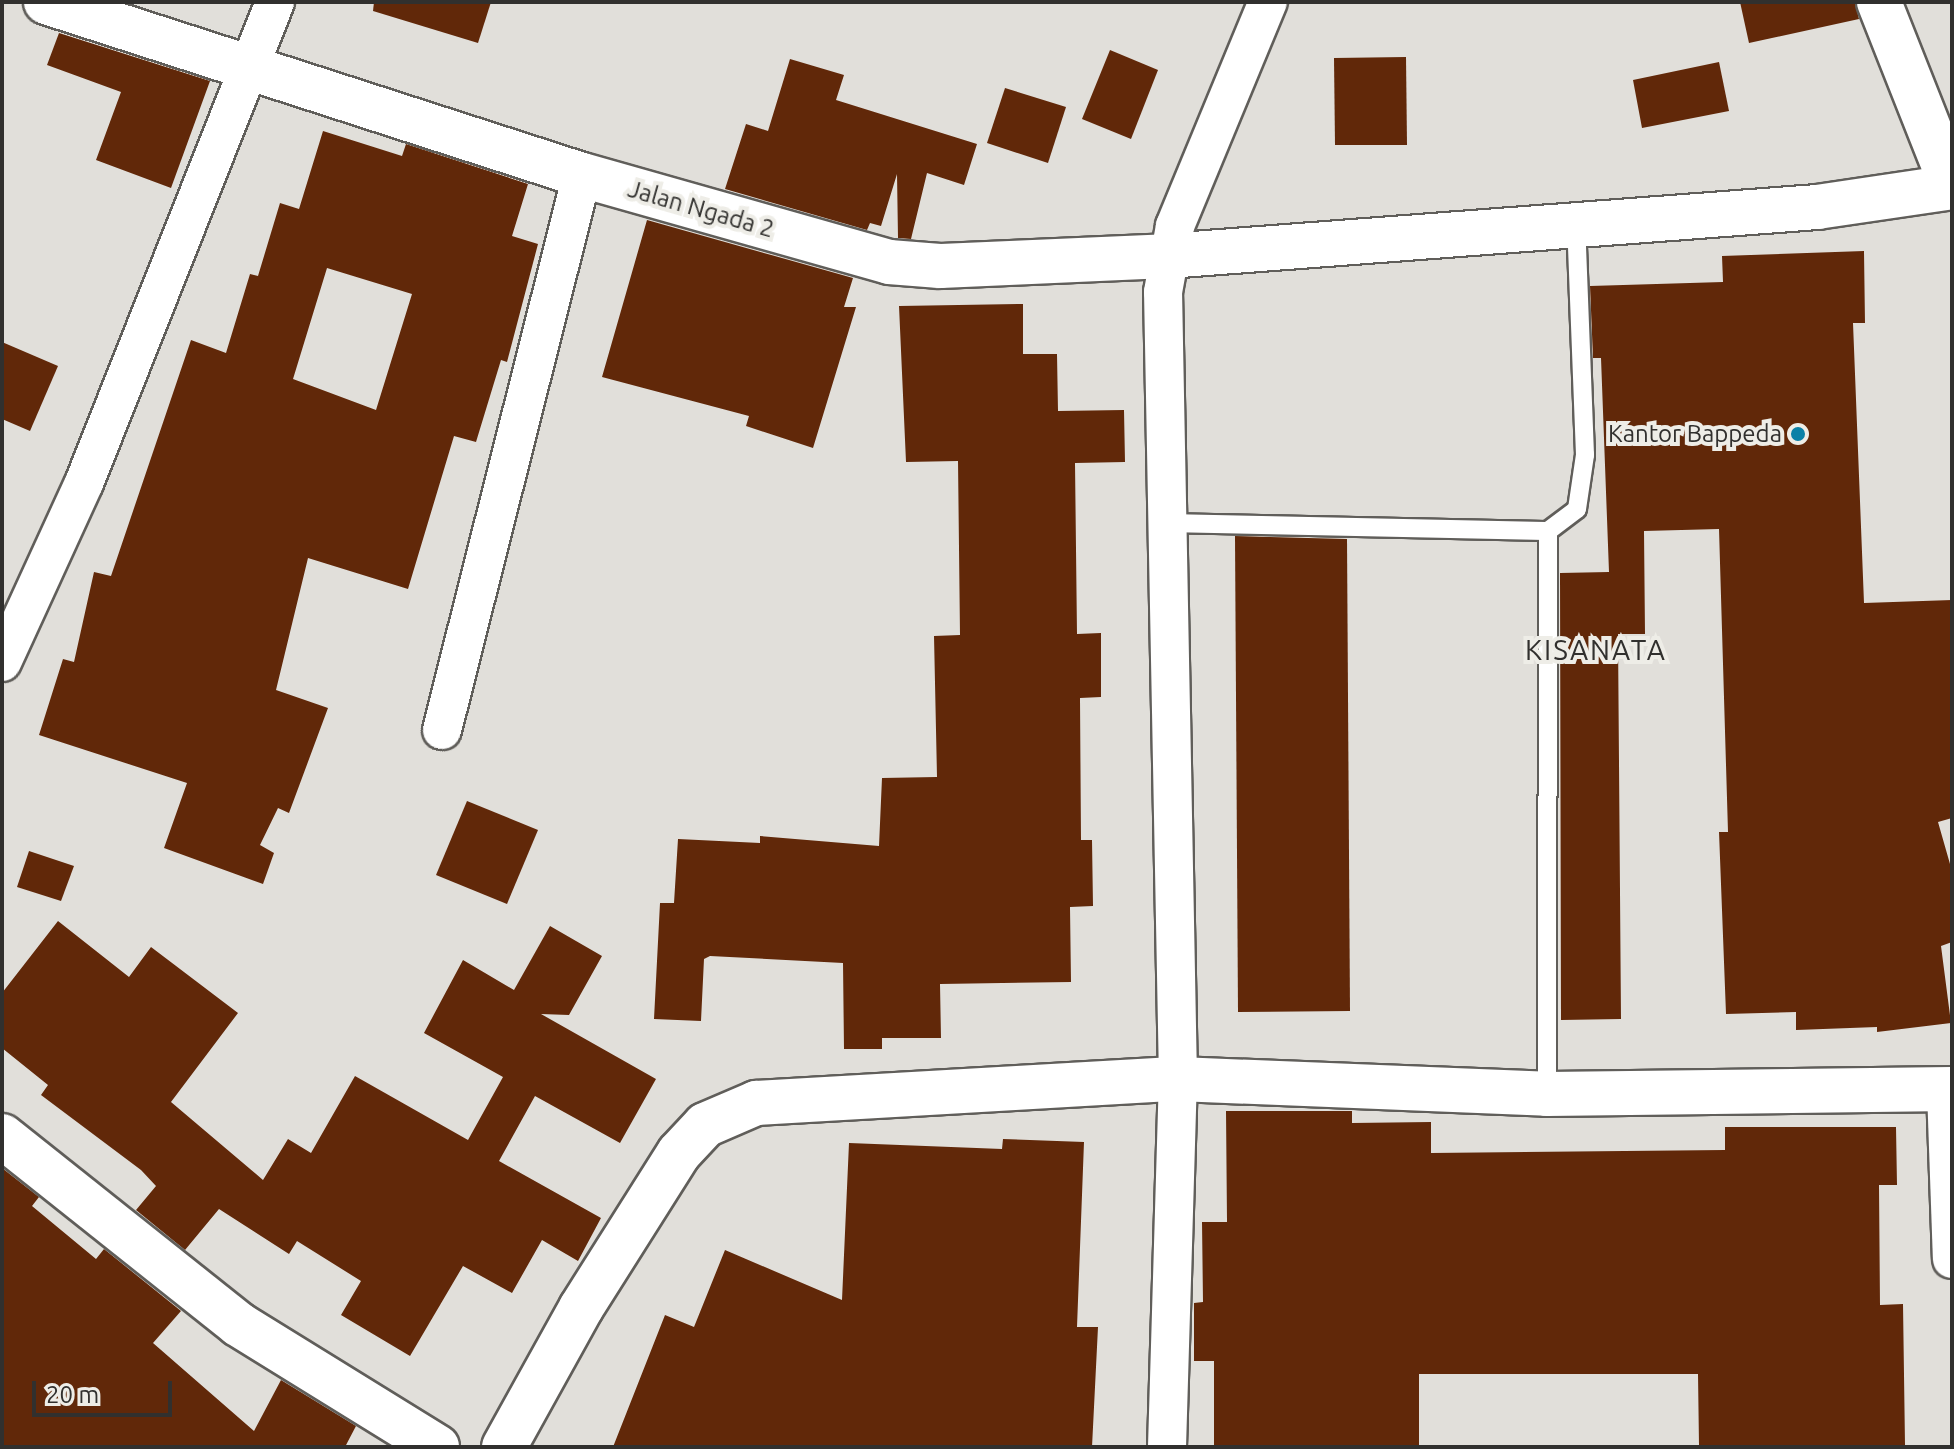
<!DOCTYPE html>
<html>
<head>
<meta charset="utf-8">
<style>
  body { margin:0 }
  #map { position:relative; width:1954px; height:1449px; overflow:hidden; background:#e1dfda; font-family:Ubuntu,sans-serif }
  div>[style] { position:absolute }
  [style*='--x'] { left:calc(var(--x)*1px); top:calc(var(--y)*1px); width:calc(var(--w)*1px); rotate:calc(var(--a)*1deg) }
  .building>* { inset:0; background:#612809 }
  .roads { filter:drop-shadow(2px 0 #605e5a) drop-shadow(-2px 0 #605e5a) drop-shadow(0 2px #605e5a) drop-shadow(0 -2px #605e5a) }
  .lane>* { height:18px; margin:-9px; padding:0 9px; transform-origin:9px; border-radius:9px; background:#fff }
  .street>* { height:38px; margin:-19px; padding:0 19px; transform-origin:19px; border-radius:19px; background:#fff }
  .secondary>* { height:44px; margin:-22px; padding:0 22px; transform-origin:22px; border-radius:22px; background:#fff }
  .dots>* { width:22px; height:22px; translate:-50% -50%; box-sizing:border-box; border:4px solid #eeede7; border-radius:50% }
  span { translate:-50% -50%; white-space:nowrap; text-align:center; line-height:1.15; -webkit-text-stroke:8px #eeede7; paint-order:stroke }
  .street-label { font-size:24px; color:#31302e }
  .poi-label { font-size:24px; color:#31302e }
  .right { translate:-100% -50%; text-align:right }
  .quarter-label { font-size:28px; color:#31302e; letter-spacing:2px }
  .frame { position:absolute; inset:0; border:4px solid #31302e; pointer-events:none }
  .scale { position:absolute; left:32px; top:1381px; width:140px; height:36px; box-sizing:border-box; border:4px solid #31302e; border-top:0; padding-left:10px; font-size:24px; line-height:28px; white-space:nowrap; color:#31302e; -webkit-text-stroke:6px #eeede7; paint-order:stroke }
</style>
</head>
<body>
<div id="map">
  <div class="building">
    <i style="clip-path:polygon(374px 2px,491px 2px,478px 43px,373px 11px)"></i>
    <i style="clip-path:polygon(1740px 2px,1855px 2px,1859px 19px,1749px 43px)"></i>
    <i style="clip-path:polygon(59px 33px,210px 81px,171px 188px,96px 160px,121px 92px,47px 65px)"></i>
    <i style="clip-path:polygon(1110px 50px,1158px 70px,1131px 139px,1082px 119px)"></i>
    <i style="clip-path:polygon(1406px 57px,1407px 145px,1335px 145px,1334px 58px)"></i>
    <i style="clip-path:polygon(790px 59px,844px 75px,836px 100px,977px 144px,964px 185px,927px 173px,911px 239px,898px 238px,897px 174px,881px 226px,870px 223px,867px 230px,725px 189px,746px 124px,768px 131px)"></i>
    <i style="clip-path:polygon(1719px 62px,1729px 111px,1642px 128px,1633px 80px)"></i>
    <i style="clip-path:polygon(1005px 88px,1066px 107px,1048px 163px,987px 143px)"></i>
    <i style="clip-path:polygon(evenodd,323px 131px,402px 156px,406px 144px,528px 184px,512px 236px,538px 244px,507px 362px,501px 360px,476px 442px,454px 436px,408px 589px,308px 558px,276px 690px,328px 708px,289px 813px,278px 808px,260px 845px,274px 853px,263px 884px,164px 848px,187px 783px,39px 735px,63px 659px,74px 662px,94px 572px,111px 576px,191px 340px,226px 353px,250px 274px,258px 276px,280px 203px,299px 209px,323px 131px,327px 268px,412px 294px,376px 410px,293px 379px,327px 268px)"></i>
    <i style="clip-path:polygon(647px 220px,853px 278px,844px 307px,856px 307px,813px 448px,746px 426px,749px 416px,602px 377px)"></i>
    <i style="clip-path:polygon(1864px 251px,1865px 323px,1853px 323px,1864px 603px,1952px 600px,1952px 818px,1938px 822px,1952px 871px,1952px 942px,1941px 946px,1951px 1023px,1877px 1032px,1877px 1027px,1796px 1030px,1796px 1012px,1726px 1014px,1719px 832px,1728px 832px,1719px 529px,1644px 531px,1645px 634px,1618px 634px,1621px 1019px,1561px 1020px,1560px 573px,1609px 572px,1601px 358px,1593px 358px,1590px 286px,1723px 282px,1722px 256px)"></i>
    <i style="clip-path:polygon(1023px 304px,1023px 354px,1057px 354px,1058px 411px,1124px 410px,1125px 462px,1075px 463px,1077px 634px,1101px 633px,1101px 697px,1080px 698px,1081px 840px,1092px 840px,1093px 906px,1070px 907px,1071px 982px,940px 984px,941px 1038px,882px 1038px,882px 1049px,844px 1049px,843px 963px,710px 956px,704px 959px,701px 1021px,654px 1019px,660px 903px,674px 903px,678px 839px,760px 843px,760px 836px,879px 846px,882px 778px,937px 777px,934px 636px,960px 635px,958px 461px,906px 462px,899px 306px)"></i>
    <i style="clip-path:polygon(2px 342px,58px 366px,30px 431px,2px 419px)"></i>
    <i style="clip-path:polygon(1235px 536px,1347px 539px,1350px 1011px,1238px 1012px)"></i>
    <i style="clip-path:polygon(467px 801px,538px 830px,507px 904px,436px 875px)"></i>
    <i style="clip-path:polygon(29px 851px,74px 866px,61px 901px,17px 887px)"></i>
    <i style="clip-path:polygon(58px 921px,129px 977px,151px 947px,238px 1013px,171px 1102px,263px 1180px,288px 1139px,311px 1153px,355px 1076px,468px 1140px,503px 1077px,424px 1033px,463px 960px,514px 990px,550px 926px,602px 956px,569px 1015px,541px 1014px,656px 1079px,620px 1143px,535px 1096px,499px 1161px,601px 1218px,578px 1261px,542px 1240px,512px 1293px,463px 1266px,410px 1356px,341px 1315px,361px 1281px,297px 1241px,289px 1254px,219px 1209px,185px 1250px,136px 1210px,156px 1186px,141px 1170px,41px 1095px,48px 1085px,2px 1048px,2px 993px)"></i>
    <i style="clip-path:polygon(1226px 1111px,1352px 1111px,1352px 1123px,1431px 1122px,1431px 1153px,1725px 1150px,1725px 1127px,1896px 1127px,1897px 1185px,1879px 1185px,1880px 1305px,1903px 1304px,1905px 1445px,1699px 1446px,1698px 1374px,1419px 1374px,1419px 1447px,1214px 1447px,1214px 1361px,1194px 1361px,1194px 1303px,1203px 1302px,1202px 1222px,1227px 1222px)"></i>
    <i style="clip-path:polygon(1003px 1139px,1084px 1142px,1077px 1327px,1098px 1327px,1092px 1447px,613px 1447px,665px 1315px,694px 1327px,725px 1250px,842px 1300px,849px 1143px,1002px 1149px)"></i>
    <i style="clip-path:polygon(2px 1168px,39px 1197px,32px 1206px,96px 1259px,104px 1249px,181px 1311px,153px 1343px,254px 1431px,281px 1380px,356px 1426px,345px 1447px,2px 1447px)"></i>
  </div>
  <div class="roads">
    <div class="lane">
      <i style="--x:1164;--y:523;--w:384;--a:1.2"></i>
      <i style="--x:1547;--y:1094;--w:563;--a:-89.9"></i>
      <i style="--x:1548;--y:531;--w:36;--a:-37"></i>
      <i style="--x:1577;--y:509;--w:55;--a:-81.6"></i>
      <i style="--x:1585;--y:455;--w:230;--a:-92.2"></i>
    </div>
    <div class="street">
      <i style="--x:2;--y:662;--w:197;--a:-65.4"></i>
      <i style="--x:84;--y:483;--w:518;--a:-68.34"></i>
      <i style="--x:442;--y:730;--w:572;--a:-75.84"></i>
      <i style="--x:1946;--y:1090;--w:169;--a:88"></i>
      <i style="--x:1167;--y:1447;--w:368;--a:-88.3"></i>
      <i style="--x:1178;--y:1079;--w:787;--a:-91.09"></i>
      <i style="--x:1163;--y:292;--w:67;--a:-79.7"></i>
      <i style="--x:1175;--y:226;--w:243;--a:-67.5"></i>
    </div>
    <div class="secondary">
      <i style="--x:46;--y:2;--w:563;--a:17.89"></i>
      <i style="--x:582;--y:175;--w:319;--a:15.8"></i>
      <i style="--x:889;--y:262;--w:51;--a:4.5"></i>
      <i style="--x:940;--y:266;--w:227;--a:-2.5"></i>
      <i style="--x:1167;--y:256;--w:652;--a:-4.31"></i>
      <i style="--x:1817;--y:207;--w:136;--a:-8.4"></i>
      <i style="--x:1879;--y:2;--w:198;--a:68.4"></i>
      <i style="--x:2;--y:1136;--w:302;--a:38.5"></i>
      <i style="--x:238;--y:1324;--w:234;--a:31.7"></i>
      <i style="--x:504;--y:1447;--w:159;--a:-61"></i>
      <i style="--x:581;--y:1308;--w:183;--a:-57.7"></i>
      <i style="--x:679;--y:1153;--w:38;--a:-47"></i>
      <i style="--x:705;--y:1125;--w:56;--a:-23.3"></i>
      <i style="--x:756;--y:1103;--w:423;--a:-3.3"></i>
      <i style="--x:1178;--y:1079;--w:369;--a:2.3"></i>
      <i style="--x:1547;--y:1094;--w:405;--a:-0.7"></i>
    </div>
  </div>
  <div class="dots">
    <i style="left:1798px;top:434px;background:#0a81a7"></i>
  </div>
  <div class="street-label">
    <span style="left:701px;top:209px;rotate:16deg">Jalan Ngada 2</span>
  </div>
  <div class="poi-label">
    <span class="right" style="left:1782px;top:434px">Kantor Bappeda</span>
  </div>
  <div class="quarter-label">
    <span style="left:1596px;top:650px">KISANATA</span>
  </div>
  <div class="frame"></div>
  <div class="scale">20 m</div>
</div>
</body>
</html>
